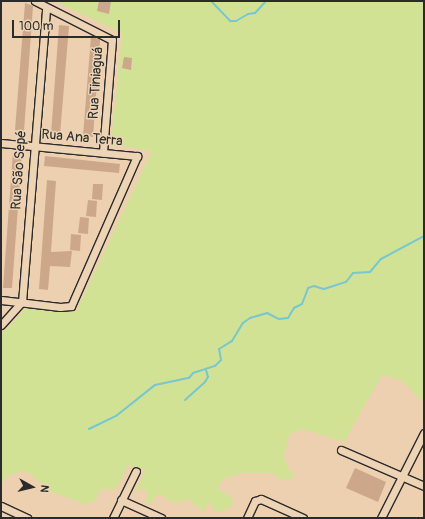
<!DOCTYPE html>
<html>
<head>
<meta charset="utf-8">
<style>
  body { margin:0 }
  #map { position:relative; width:425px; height:519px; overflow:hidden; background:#edd0b0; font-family:Pangolin,sans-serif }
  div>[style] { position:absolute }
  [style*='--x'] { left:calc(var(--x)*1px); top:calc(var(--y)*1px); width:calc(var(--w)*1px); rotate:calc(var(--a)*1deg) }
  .green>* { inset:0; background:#d2e295 }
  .stream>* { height:2px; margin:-1px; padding:0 1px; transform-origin:1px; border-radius:1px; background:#76c7d0 }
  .building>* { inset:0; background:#cda78a }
  .roads { filter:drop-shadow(1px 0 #2b2b2b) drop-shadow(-1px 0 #2b2b2b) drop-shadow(0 1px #2b2b2b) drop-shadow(0 -1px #2b2b2b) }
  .street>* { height:7px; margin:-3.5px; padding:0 3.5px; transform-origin:3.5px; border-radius:3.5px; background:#ecd4b4 }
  span { translate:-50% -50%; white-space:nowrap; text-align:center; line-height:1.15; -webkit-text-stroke:3px #ecd4b4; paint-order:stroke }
  .street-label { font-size:14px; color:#2b2b2b }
  .frame { position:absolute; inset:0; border:2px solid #2b2b2b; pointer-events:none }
  .north { position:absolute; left:12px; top:467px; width:40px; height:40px; -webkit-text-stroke:3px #ecd4b4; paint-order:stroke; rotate:98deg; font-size:11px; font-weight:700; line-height:16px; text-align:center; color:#2b2b2b }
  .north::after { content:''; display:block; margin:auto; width:14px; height:18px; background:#2b2b2b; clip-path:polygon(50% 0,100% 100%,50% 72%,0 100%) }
  .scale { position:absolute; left:12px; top:20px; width:108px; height:18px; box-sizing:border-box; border:2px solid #2b2b2b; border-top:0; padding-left:5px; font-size:12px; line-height:14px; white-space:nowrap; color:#2b2b2b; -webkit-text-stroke:3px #ecd4b4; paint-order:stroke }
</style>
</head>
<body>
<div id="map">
  <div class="green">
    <i style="clip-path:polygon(54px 1px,424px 1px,424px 399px,419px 399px,403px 381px,382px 375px,344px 442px,302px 429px,289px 435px,284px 457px,289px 470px,294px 473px,292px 479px,281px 480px,272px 473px,238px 473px,233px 477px,227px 477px,219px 484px,218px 489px,232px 497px,233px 503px,230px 508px,219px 512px,214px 510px,209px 501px,204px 512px,187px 499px,182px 502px,171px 502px,161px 495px,156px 495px,151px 504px,146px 503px,147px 492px,143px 488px,134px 493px,146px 470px,128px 465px,116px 489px,100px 489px,96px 499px,87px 505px,49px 491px,33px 476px,23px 471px,7px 476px,1px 485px,1px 334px,26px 308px,76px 312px,152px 151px,111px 145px,122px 33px)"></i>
  </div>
  <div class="stream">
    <i style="--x:211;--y:1;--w:28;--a:46"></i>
    <i style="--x:230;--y:21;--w:6;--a:0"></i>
    <i style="--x:236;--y:21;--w:14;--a:-30"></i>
    <i style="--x:248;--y:14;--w:7;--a:-8"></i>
    <i style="--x:255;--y:13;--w:16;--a:-47"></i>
    <i style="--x:185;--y:400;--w:27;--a:-42"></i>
    <i style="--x:205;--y:382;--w:6;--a:-59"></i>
    <i style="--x:208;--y:377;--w:7;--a:-106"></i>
    <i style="--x:89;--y:429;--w:30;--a:-26"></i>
    <i style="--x:116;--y:416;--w:50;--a:-38.5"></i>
    <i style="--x:155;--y:385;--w:35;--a:-12"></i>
    <i style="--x:189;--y:378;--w:6;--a:-51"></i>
    <i style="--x:193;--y:373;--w:23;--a:-18"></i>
    <i style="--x:215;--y:366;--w:8;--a:-45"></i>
    <i style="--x:221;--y:360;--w:11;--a:-100"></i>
    <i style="--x:219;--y:349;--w:15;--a:-32"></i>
    <i style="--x:232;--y:341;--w:21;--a:-59"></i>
    <i style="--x:243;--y:323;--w:9;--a:-36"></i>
    <i style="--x:250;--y:318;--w:18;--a:-16"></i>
    <i style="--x:267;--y:313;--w:13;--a:27"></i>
    <i style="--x:279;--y:319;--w:9;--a:-6"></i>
    <i style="--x:288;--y:318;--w:12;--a:-59"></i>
    <i style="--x:294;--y:308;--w:9;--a:-27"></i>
    <i style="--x:302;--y:304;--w:17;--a:-69"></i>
    <i style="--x:308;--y:288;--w:6;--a:-18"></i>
    <i style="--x:314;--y:286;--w:10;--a:17"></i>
    <i style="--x:324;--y:289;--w:23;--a:-18"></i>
    <i style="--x:346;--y:282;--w:11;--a:-52"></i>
    <i style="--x:353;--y:273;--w:17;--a:-3"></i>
    <i style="--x:370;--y:272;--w:17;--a:-50"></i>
    <i style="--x:381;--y:259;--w:49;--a:-28.1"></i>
  </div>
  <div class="building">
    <i style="clip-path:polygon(99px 1px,111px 1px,109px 14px,97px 11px)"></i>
    <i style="clip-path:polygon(25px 3px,33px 6px,24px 131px,15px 130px)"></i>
    <i style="clip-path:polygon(59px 25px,69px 26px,60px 135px,51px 134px)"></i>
    <i style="clip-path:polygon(91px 36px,100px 40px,93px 137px,83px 136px)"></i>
    <i style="clip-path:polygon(124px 57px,132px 58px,131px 70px,122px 68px)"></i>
    <i style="clip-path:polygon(13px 152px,22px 153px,12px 288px,3px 288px)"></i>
    <i style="clip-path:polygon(45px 156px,120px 164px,119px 173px,44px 166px)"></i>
    <i style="clip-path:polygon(47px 180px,56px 181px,51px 252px,72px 251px,70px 267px,50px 266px,48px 290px,39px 289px)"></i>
    <i style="clip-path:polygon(93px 184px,103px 184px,102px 200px,92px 199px)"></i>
    <i style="clip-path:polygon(88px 200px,97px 201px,96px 217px,86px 216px)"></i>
    <i style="clip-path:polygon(80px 217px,89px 218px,88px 234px,78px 233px)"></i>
    <i style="clip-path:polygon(71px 234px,81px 235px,80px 251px,70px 250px)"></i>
    <i style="clip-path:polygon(355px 468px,386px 482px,378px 502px,346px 488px)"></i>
  </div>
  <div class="roads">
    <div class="street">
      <i style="--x:35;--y:1;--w:86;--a:26.9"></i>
      <i style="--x:112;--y:40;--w:113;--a:94.6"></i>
      <i style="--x:1;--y:143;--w:137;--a:5.5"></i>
      <i style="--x:137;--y:156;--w:164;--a:113.7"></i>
      <i style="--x:71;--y:306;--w:11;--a:175"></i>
      <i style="--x:60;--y:307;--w:59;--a:-173.2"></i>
      <i style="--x:1;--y:325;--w:31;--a:-48"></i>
      <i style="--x:22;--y:302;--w:295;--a:-85.3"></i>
      <i style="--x:341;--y:450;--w:90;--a:23.4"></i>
      <i style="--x:121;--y:500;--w:44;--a:24.2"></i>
      <i style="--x:1;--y:506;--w:29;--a:25"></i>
      <i style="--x:113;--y:518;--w:52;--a:-63.9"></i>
      <i style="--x:247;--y:518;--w:19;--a:-65"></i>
      <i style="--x:255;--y:501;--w:6;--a:-18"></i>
      <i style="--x:261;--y:499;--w:46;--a:24.3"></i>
      <i style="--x:381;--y:518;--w:95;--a:-63.2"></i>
    </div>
  </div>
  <div class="street-label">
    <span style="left:96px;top:83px;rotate:-86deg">Rua Tiniaguá</span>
    <span style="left:82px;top:138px;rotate:5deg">Rua Ana Terra</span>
    <span style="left:19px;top:170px;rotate:-86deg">Rua São Sepé</span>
  </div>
  <div class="frame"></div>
  <div class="north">N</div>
  <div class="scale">100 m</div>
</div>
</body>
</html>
